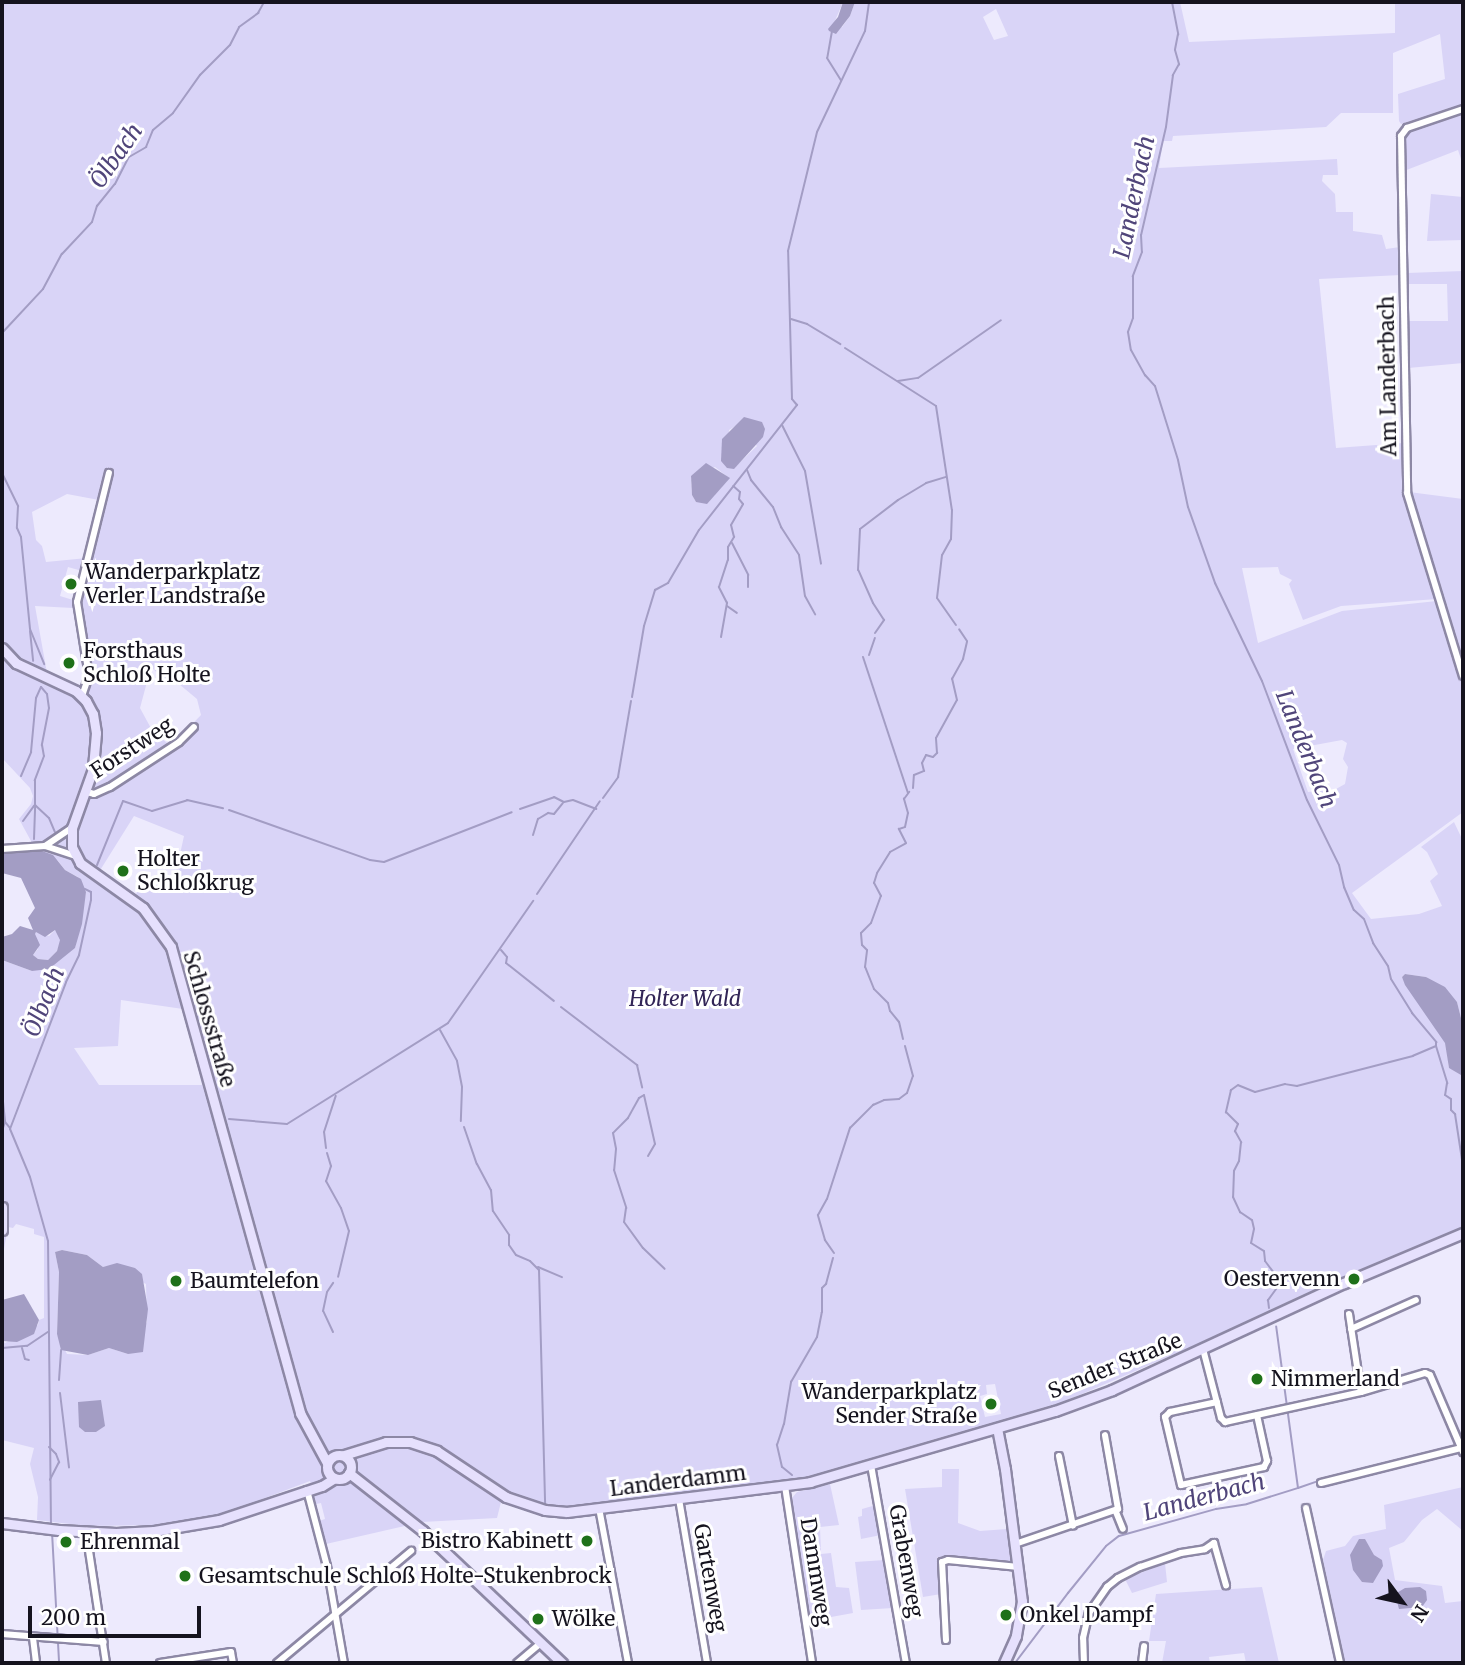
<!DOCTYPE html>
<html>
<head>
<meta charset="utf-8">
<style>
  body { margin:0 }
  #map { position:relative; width:1465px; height:1665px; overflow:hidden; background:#edeafd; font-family:Merriweather,serif }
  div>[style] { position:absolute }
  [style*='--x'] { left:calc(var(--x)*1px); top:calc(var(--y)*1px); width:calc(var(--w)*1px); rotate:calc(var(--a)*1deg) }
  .green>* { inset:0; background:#d9d4f7 }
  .water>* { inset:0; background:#a39dc4 }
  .stream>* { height:2px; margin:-1px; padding:0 1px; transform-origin:1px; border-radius:1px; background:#a39dc4 }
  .roads { filter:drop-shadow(2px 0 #8d88a5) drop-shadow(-2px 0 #8d88a5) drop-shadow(0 2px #8d88a5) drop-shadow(0 -2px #8d88a5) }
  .street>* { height:6px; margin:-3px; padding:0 3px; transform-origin:3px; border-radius:3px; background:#fff }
  .secondary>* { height:9px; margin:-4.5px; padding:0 4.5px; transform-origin:4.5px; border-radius:4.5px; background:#e6e0fd }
  .secondary>.ring { margin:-4.5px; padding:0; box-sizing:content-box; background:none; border:9px solid #e6e0fd; border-radius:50% }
  .dots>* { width:19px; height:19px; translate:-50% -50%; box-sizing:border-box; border:4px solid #fff; border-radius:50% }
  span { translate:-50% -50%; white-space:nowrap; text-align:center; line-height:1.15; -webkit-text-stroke:6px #fff; paint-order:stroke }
  .street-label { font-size:21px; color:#15131e }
  .poi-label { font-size:21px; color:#15131e }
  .left { translate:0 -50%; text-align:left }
  .right { translate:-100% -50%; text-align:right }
  .park-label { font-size:21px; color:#322557; font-style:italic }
  .water-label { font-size:23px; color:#50457a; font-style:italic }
  .frame { position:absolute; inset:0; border:4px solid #15131e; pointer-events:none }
  .north { position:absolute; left:1367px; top:1567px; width:70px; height:70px; -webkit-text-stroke:5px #fff; paint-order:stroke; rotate:123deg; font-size:19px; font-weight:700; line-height:28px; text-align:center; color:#15131e }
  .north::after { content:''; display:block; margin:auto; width:24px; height:32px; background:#15131e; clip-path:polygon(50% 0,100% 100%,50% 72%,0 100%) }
  .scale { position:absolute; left:28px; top:1606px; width:173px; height:32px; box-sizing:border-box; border:4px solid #15131e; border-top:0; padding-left:9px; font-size:21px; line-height:24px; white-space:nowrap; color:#15131e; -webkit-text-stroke:5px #fff; paint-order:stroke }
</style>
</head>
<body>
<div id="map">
  <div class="green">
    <i style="clip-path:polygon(evenodd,2px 2px,843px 2px,834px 23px,842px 27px,850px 16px,855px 2px,1180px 2px,1189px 42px,1395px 33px,1395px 2px,1463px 2px,1463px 105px,1401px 124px,1399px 121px,1398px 94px,1445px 79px,1440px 34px,1393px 53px,1393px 113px,1341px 113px,1326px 127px,1173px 136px,1172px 141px,1163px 141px,1159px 168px,1337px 159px,1338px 175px,1323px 175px,1322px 181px,1335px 194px,1336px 212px,1353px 212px,1353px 231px,1382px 235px,1386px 249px,1400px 247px,1401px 275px,1319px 279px,1336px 448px,1403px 443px,1405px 493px,1437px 599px,1341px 606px,1303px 620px,1289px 584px,1292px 580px,1280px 574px,1278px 567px,1242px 568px,1258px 643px,1342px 611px,1437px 601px,1463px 681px,1463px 812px,1352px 893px,1371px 919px,1419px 914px,1442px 906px,1430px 881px,1438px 874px,1427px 852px,1421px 847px,1454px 822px,1463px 841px,1463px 1026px,1457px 1002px,1426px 977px,1405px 974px,1402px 977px,1446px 1043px,1449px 1068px,1463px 1073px,1463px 1230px,1054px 1406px,812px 1477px,566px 1508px,547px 1506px,504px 1490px,497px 1518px,422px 1522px,415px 1527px,409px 1525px,326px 1544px,319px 1521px,325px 1519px,321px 1503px,316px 1504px,310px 1481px,218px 1516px,158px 1525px,86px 1526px,37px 1520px,38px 1497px,30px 1464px,34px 1448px,2px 1440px,2px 1341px,5px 1343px,38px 1325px,39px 1320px,44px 1318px,44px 1237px,34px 1234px,34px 1229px,16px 1224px,13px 1228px,8px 1227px,2px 1260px,2px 960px,32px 971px,75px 948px,86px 892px,78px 877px,65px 870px,58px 861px,42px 851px,32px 851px,31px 841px,19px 819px,31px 804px,33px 796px,30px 788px,2px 758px,2px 2px,996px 9px,1008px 36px,994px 40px,983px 17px,996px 9px,2px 2px,737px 425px,757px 446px,734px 468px,727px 468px,729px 430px,737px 425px,2px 2px,715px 467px,729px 478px,696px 502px,692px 495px,691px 476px,715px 467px,2px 2px,67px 494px,99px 500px,87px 558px,46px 562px,42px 546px,36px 540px,32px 512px,67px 494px,2px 2px,68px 567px,82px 571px,73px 600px,60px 596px,68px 567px,2px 2px,35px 606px,73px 608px,86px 675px,82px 690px,47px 673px,35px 606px,2px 2px,151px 667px,166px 681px,179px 684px,197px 699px,201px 715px,171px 746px,153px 732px,140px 708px,151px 667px,2px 2px,1342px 740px,1347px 743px,1343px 759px,1348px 767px,1345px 784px,1336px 789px,1308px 792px,1293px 749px,1342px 740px,2px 2px,134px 816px,184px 836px,173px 886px,147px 877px,136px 894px,99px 872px,134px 816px,2px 2px,121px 1000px,183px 1009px,202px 1085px,99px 1085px,74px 1048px,118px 1046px,121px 1000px,2px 2px,62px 1250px,87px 1255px,103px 1267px,110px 1266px,146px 1284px,147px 1322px,128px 1354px,109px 1348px,88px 1355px,67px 1354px,57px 1334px,59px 1272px,55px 1252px,62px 1250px,2px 2px,995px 1384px,1001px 1414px,985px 1417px,980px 1396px,987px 1394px,986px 1385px,995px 1384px)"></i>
    <i style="clip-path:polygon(1463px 112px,1463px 165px,1458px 150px,1404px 171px,1403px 138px,1409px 130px)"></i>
    <i style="clip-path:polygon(1431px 194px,1463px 197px,1463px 240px,1427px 241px)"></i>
    <i style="clip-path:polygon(1463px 271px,1463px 363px,1408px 368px,1407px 321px,1448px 321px,1447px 284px,1407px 284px,1407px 273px)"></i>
    <i style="clip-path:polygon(1409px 492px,1463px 499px,1463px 668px,1435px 572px)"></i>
    <i style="clip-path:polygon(55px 930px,61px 940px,57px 951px,48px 960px,38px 959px,33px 955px,38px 949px,34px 935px,36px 932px,49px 936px)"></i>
    <i style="clip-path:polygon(942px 1469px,959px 1469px,958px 1523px,980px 1531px,1007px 1529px,1012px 1559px,1006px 1565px,937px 1557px,941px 1594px,923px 1597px,905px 1489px,942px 1487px)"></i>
    <i style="clip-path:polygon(830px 1484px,839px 1525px,820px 1527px,821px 1554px,831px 1553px,836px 1587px,849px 1588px,853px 1613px,809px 1621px,792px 1498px,797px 1492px)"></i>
    <i style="clip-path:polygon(1463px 1487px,1463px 1531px,1437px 1509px,1422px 1520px,1404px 1542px,1389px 1548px,1395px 1580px,1442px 1586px,1445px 1603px,1463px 1601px,1463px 1663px,1345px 1663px,1323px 1560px,1326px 1551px,1345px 1546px,1353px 1536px,1386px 1529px,1384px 1505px)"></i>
    <i style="clip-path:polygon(876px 1505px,881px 1535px,861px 1539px,858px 1517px,862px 1516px,862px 1509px)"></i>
    <i style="clip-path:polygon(885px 1560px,893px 1608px,861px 1610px,855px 1562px)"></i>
    <i style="clip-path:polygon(1165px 1563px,1167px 1582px,1132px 1593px,1125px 1579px)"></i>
    <i style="clip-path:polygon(1262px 1587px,1279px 1663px,1246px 1663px,1244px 1653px,1209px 1657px,1210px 1663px,1162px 1663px,1166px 1641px,1149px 1641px,1156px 1594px)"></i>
  </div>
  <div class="water">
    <i style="clip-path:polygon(843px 2px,855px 2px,850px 16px,836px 34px,829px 31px,828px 29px,838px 17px)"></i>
    <i style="clip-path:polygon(744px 417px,762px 422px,765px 429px,763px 437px,734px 469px,727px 468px,721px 461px,722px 439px)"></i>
    <i style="clip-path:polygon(706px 463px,730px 478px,707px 504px,696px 502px,692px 495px,691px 476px)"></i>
    <i style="clip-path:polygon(evenodd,19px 851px,42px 851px,53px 855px,65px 870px,81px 879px,86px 892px,82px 924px,75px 948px,49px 969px,32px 971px,2px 960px,2px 937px,12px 934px,20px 926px,33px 930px,28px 918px,35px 908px,21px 878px,2px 873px,2px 854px,19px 851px,55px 930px,60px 940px,57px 951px,48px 960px,38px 959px,33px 955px,40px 945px,35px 934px,36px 932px,45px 937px,55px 930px)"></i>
    <i style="clip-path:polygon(1405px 974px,1426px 977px,1445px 987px,1457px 1002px,1463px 1026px,1461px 1075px,1449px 1068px,1445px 1043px,1405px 985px,1402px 977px)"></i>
    <i style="clip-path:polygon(62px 1250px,87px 1255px,103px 1267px,117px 1263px,135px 1268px,142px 1274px,148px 1309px,143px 1352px,128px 1354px,109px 1348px,88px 1355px,61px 1350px,57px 1334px,59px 1272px,55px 1252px)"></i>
    <i style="clip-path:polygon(24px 1294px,39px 1320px,34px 1334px,17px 1342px,2px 1341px,2px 1300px)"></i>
    <i style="clip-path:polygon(101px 1400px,105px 1426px,96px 1432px,85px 1432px,79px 1427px,78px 1402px)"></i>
    <i style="clip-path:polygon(1359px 1539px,1365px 1539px,1374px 1555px,1382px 1560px,1383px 1566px,1373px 1583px,1362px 1582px,1353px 1570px,1350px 1555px)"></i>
    <i style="clip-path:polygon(1420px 1587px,1426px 1591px,1427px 1600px,1422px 1607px,1399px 1609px,1395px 1594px,1405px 1588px)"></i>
  </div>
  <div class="stream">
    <i style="--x:1172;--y:2;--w:33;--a:79"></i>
    <i style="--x:1178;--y:34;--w:16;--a:101"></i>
    <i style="--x:1175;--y:50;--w:15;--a:74"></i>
    <i style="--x:1179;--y:64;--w:13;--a:119"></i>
    <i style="--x:1173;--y:75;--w:52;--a:97.7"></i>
    <i style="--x:1166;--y:127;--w:111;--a:103"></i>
    <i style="--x:1141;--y:235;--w:17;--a:87"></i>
    <i style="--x:1142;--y:252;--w:26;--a:111"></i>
    <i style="--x:1133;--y:276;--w:42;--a:90"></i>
    <i style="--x:1133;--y:318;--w:15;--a:110"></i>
    <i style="--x:1128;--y:332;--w:18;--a:81"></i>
    <i style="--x:1131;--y:350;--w:29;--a:61"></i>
    <i style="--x:1145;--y:375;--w:15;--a:48"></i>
    <i style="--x:1155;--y:386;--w:77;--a:72.7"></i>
    <i style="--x:1178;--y:460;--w:48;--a:78"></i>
    <i style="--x:1188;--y:507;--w:81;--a:70.4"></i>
    <i style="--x:1215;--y:583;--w:109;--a:64.4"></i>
    <i style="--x:1262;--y:681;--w:127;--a:69.3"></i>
    <i style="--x:1307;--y:800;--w:72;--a:63.8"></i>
    <i style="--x:1339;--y:865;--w:23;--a:77"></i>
    <i style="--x:1344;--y:887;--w:25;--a:67"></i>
    <i style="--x:1354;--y:910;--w:13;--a:42"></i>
    <i style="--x:1364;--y:919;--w:26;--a:69"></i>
    <i style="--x:1373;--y:943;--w:27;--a:57"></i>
    <i style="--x:1388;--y:966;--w:13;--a:77"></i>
    <i style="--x:1391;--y:979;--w:40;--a:58"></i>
    <i style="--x:1412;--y:1013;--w:38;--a:50"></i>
    <i style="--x:1436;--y:1042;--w:4;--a:90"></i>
    <i style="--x:1436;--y:1046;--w:25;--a:157"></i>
    <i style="--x:1413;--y:1056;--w:120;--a:165.5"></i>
    <i style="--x:1297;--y:1086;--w:12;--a:-171"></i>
    <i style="--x:1285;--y:1084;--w:31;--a:165"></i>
    <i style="--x:1255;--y:1092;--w:18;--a:-158"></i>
    <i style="--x:1238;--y:1085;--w:9;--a:144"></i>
    <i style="--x:1231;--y:1090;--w:23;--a:103"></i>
    <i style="--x:1226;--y:1112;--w:17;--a:45"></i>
    <i style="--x:1238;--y:1124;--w:8;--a:113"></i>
    <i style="--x:1235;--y:1131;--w:13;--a:61"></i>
    <i style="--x:1241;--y:1142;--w:19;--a:96"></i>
    <i style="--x:1239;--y:1161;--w:11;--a:117"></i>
    <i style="--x:1234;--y:1171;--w:26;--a:92"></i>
    <i style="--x:1233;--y:1197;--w:17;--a:65"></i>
    <i style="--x:1240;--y:1212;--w:14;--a:34"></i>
    <i style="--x:1252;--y:1220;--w:9;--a:77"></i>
    <i style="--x:1254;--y:1229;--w:14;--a:102"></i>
    <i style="--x:1251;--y:1243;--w:15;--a:32"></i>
    <i style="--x:1264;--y:1251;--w:10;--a:84"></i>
    <i style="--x:1265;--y:1261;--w:21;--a:53"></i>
    <i style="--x:1278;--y:1278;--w:7;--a:82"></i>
    <i style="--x:1279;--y:1285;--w:19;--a:126"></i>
    <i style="--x:1268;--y:1300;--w:8;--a:83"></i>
    <i style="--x:832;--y:31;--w:27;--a:100"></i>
    <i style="--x:827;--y:58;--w:26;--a:58"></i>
    <i style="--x:791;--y:319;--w:17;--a:17"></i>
    <i style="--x:807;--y:324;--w:39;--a:31"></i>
    <i style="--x:2;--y:333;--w:60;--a:-47"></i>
    <i style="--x:43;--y:289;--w:40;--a:-62"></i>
    <i style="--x:62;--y:254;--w:44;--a:-46.8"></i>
    <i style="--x:92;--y:222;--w:17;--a:-73"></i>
    <i style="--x:97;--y:206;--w:28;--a:-51"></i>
    <i style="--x:115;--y:184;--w:30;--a:-63"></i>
    <i style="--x:129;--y:157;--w:20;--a:-30"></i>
    <i style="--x:146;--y:147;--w:18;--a:-68"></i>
    <i style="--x:153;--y:130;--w:26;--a:-40"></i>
    <i style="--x:173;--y:113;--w:47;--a:-54.6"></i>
    <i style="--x:200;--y:75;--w:42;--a:-45"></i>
    <i style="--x:230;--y:45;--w:20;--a:-63"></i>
    <i style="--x:239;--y:27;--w:24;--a:-36"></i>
    <i style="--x:258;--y:13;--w:13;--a:-61"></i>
    <i style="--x:845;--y:348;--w:108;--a:32.5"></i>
    <i style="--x:936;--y:406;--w:105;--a:81.3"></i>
    <i style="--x:952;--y:510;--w:29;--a:92"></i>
    <i style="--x:951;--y:539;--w:18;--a:119"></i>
    <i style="--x:942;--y:555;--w:43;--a:96.6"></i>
    <i style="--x:937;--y:598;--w:33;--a:55"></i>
    <i style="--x:898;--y:381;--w:20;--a:-9"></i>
    <i style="--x:918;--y:378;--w:101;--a:-34.9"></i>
    <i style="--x:782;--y:425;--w:51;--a:63.4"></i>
    <i style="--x:805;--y:471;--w:94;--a:80.2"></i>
    <i style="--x:747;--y:470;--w:11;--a:68"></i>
    <i style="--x:751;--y:480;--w:35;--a:51"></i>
    <i style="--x:773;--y:507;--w:22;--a:68"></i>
    <i style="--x:781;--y:527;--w:33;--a:57"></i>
    <i style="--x:799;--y:555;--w:41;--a:81.7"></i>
    <i style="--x:805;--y:596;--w:21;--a:61"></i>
    <i style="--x:2;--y:473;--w:37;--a:64"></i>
    <i style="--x:18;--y:506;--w:22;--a:93"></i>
    <i style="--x:17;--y:528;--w:10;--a:66"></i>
    <i style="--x:21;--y:537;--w:92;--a:84.4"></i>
    <i style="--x:30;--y:629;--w:38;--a:68"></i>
    <i style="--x:732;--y:543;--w:36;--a:63"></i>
    <i style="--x:748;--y:575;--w:12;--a:90"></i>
    <i style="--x:727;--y:606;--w:12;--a:35"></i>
    <i style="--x:30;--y:631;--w:30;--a:84"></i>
    <i style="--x:875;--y:633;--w:16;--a:-55"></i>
    <i style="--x:884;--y:620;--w:20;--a:-123"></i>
    <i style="--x:873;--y:603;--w:36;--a:-114"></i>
    <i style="--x:858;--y:570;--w:41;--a:-87.2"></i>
    <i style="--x:860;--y:529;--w:48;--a:-37.3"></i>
    <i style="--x:898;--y:500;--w:33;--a:-31"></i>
    <i style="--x:926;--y:483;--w:21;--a:-17"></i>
    <i style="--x:721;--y:637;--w:35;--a:-80"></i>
    <i style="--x:727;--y:603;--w:18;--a:-117"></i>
    <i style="--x:719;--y:587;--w:28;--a:-72"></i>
    <i style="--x:728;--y:560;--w:13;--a:-90"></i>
    <i style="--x:728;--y:547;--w:12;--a:-59"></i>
    <i style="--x:734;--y:537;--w:12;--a:-104"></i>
    <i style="--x:731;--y:525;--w:24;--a:-60"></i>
    <i style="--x:743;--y:504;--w:6;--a:-129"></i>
    <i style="--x:739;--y:499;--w:7;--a:-82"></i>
    <i style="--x:740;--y:492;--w:9;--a:-139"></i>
    <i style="--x:869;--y:655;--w:18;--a:-71"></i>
    <i style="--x:863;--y:657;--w:143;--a:71.7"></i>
    <i style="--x:632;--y:697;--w:72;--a:-80.4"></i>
    <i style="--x:644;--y:626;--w:38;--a:-73"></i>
    <i style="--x:655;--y:590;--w:15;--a:-28"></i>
    <i style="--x:668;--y:583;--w:61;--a:-59.7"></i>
    <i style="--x:699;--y:530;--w:159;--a:-51.9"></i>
    <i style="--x:797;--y:405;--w:8;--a:-130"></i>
    <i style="--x:792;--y:399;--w:148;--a:-91.5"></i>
    <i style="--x:788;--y:251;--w:122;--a:-76.3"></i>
    <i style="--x:817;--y:132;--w:112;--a:-64.6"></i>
    <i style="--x:865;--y:31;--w:29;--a:-82"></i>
    <i style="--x:21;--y:776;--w:26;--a:-67"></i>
    <i style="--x:31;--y:752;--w:54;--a:-84.7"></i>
    <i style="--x:36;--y:698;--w:12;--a:-66"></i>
    <i style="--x:41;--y:687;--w:9;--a:49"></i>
    <i style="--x:47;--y:694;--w:14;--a:82"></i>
    <i style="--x:49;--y:708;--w:38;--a:101"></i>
    <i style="--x:42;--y:745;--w:11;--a:80"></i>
    <i style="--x:44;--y:756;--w:26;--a:111"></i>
    <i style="--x:35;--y:780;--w:25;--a:90"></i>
    <i style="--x:35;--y:805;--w:19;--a:43"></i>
    <i style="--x:49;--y:818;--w:15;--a:67"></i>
    <i style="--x:913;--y:788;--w:13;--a:-86"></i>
    <i style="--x:914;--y:775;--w:11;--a:-22"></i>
    <i style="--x:924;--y:771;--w:8;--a:-104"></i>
    <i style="--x:922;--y:763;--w:9;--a:-63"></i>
    <i style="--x:926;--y:755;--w:7;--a:16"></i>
    <i style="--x:933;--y:757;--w:6;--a:-45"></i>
    <i style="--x:937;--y:753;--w:15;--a:-94"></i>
    <i style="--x:936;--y:738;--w:43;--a:-61.1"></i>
    <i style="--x:957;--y:700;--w:22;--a:-103"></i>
    <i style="--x:952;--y:679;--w:23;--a:-61"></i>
    <i style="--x:963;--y:659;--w:18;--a:-77"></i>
    <i style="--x:967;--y:641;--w:14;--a:-124"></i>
    <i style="--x:603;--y:798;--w:26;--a:-54"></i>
    <i style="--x:618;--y:777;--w:77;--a:-80.3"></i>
    <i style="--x:520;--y:809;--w:36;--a:-19"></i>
    <i style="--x:554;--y:797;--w:11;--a:27"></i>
    <i style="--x:564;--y:802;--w:9;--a:-13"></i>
    <i style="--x:573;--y:800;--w:25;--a:21"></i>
    <i style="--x:229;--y:810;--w:150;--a:19.5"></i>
    <i style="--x:370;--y:860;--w:14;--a:8"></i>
    <i style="--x:384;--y:862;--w:137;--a:-21.3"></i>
    <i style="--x:23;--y:821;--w:19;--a:-54"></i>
    <i style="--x:533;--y:835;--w:17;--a:-73"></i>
    <i style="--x:538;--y:819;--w:12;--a:-31"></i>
    <i style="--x:548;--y:813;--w:6;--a:9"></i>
    <i style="--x:554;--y:814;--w:14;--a:-51"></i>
    <i style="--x:34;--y:839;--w:34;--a:-88"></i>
    <i style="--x:97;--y:865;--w:69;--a:-67.9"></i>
    <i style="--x:123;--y:801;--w:31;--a:19"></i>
    <i style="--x:152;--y:811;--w:37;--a:-17"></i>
    <i style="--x:187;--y:800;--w:37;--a:13"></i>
    <i style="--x:537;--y:894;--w:112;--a:-55.9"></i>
    <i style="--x:501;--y:950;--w:9;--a:49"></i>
    <i style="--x:507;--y:957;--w:6;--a:99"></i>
    <i style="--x:506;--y:963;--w:61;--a:38.4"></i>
    <i style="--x:561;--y:1007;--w:96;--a:37.3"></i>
    <i style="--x:637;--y:1065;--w:23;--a:77"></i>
    <i style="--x:440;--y:1030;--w:35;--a:61"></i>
    <i style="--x:457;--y:1061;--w:26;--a:79"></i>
    <i style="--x:462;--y:1087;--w:34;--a:92"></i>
    <i style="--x:903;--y:1039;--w:17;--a:-103"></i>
    <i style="--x:899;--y:1022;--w:14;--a:-129"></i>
    <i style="--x:890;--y:1011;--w:8;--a:-104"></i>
    <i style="--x:888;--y:1003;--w:20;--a:-135"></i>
    <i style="--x:874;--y:989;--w:24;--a:-112"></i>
    <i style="--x:865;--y:967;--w:17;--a:-83"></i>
    <i style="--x:867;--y:950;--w:7;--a:-135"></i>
    <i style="--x:862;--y:945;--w:12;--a:-95"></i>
    <i style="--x:861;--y:933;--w:14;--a:-45"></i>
    <i style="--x:871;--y:923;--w:29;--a:-70"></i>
    <i style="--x:881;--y:896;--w:15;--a:-118"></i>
    <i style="--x:874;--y:883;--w:10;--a:-73"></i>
    <i style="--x:877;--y:873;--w:25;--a:-58"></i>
    <i style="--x:890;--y:852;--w:18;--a:-29"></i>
    <i style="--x:906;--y:843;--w:16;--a:-117"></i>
    <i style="--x:899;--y:829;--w:6;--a:-18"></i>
    <i style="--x:905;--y:827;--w:14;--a:-78"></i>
    <i style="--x:908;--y:813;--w:15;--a:-106"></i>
    <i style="--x:904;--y:799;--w:9;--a:-54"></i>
    <i style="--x:1436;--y:1046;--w:39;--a:73"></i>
    <i style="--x:1447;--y:1083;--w:12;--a:99"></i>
    <i style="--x:1445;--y:1095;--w:7;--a:34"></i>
    <i style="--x:1451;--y:1099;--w:11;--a:90"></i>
    <i style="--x:1451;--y:1110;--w:6;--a:45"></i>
    <i style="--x:1455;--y:1114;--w:53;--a:81.3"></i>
    <i style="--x:2;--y:1092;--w:30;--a:84"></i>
    <i style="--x:5;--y:1122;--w:8;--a:50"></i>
    <i style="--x:229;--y:1119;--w:58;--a:4.9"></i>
    <i style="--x:287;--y:1124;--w:190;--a:-32.1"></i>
    <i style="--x:448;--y:1023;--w:149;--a:-55.1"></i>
    <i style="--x:464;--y:1127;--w:39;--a:71"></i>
    <i style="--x:477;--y:1164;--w:30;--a:62"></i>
    <i style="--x:491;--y:1190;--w:21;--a:85"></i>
    <i style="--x:493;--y:1211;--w:29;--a:56"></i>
    <i style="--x:509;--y:1235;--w:10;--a:90"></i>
    <i style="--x:509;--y:1245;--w:12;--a:55"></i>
    <i style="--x:516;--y:1255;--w:15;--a:23"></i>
    <i style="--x:530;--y:1261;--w:13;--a:45"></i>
    <i style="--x:539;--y:1270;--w:233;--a:88.5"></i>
    <i style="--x:2;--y:1131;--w:9;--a:-72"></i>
    <i style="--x:326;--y:1148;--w:16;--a:-97"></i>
    <i style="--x:324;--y:1132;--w:38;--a:-72"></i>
    <i style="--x:327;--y:1153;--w:14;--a:73"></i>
    <i style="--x:331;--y:1166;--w:16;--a:108"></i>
    <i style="--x:326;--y:1181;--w:31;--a:61"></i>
    <i style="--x:341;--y:1208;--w:24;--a:71"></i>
    <i style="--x:349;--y:1231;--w:47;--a:103.4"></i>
    <i style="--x:648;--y:1156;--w:14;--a:-60"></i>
    <i style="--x:655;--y:1144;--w:50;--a:-102.7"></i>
    <i style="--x:644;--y:1095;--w:6;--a:149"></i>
    <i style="--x:639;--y:1098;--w:23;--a:119"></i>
    <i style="--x:628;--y:1118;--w:21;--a:135"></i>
    <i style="--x:613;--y:1133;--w:16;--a:79"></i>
    <i style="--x:616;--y:1149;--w:21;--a:95"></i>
    <i style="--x:614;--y:1170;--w:40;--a:72"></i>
    <i style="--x:626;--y:1208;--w:14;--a:98"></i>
    <i style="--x:624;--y:1222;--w:32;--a:54"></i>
    <i style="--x:643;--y:1248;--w:30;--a:44"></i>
    <i style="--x:834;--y:1253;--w:16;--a:-125"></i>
    <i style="--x:825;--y:1240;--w:26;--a:-106"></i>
    <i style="--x:818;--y:1215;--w:18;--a:-61"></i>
    <i style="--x:827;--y:1199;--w:75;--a:-72.1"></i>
    <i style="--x:850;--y:1128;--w:33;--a:-45"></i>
    <i style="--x:873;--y:1105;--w:12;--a:-24"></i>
    <i style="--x:884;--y:1100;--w:15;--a:-4"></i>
    <i style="--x:899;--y:1099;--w:10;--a:-37"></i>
    <i style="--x:907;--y:1093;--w:18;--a:-71"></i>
    <i style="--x:913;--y:1076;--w:31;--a:-105"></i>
    <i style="--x:538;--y:1267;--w:26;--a:23"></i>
    <i style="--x:333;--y:1332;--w:23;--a:-115"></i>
    <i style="--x:323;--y:1311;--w:19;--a:-78"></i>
    <i style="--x:327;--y:1292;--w:11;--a:-56"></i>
    <i style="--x:2;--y:1348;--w:25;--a:-5"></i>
    <i style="--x:27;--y:1346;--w:25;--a:-34"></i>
    <i style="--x:22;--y:1348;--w:11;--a:75"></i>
    <i style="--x:25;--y:1359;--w:4;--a:14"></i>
    <i style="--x:59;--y:1380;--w:30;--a:-86"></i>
    <i style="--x:60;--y:1393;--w:75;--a:83.1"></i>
    <i style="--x:49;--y:1447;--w:10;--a:45"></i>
    <i style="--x:56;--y:1454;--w:9;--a:69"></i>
    <i style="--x:59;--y:1462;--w:20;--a:117"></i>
    <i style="--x:792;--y:1475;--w:13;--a:-141"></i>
    <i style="--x:782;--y:1467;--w:23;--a:-103"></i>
    <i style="--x:777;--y:1445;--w:22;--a:-72"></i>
    <i style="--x:784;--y:1424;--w:43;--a:-80.5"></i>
    <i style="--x:791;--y:1382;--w:52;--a:-60"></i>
    <i style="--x:817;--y:1337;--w:25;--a:-79"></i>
    <i style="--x:822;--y:1312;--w:24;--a:-90"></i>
    <i style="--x:822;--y:1288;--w:6;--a:-45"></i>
    <i style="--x:826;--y:1284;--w:27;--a:-75"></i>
    <i style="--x:1298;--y:1488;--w:21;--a:-19"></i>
    <i style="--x:51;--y:1526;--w:285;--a:-90.6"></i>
    <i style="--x:48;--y:1241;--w:66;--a:-105.7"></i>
    <i style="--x:30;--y:1177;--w:52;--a:-112.6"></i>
    <i style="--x:10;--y:1129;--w:157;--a:-69.1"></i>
    <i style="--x:66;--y:982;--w:30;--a:-64"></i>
    <i style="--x:79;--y:955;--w:56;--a:-77.7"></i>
    <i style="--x:91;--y:900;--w:8;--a:-90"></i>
    <i style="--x:91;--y:892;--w:7;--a:-153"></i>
    <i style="--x:52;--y:1532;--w:131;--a:86.9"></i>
    <i style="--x:1015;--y:1663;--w:88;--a:-52.9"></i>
    <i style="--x:1068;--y:1593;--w:60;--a:-51"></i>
    <i style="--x:1106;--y:1546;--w:16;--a:-38"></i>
    <i style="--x:1119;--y:1536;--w:101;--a:-15.6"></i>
    <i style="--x:1216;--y:1509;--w:31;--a:-9"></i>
    <i style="--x:1247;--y:1504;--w:53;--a:-17.4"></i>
    <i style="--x:1298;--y:1488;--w:163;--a:-97.7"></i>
  </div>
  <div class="roads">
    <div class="street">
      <i style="--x:1463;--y:109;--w:59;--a:161.3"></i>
      <i style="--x:1407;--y:128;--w:10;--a:127"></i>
      <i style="--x:1401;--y:136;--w:357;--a:89"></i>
      <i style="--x:1407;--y:493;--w:191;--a:73"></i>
      <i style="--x:82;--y:696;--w:21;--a:-71"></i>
      <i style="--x:89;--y:676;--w:75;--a:-99.2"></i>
      <i style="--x:77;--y:602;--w:133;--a:-76.1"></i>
      <i style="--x:87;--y:792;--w:7;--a:16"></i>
      <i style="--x:94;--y:794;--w:17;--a:-24"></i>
      <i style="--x:110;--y:787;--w:82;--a:-33.1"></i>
      <i style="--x:179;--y:742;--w:21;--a:-45"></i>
      <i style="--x:45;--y:846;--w:32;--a:-34"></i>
      <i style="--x:2;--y:849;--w:43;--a:-4"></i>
      <i style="--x:45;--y:846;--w:32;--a:18"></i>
      <i style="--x:1349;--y:1314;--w:79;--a:81.3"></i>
      <i style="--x:1361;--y:1392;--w:67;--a:-16.5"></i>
      <i style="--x:1425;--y:1373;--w:5;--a:22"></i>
      <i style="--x:1430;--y:1375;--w:84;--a:66.8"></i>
      <i style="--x:1351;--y:1329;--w:71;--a:-24"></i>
      <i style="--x:1203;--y:1349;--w:71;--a:75.4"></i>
      <i style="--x:1221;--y:1418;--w:6;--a:45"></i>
      <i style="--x:1225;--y:1422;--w:139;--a:-12.4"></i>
      <i style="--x:1217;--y:1402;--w:48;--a:168"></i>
      <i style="--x:1170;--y:1412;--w:7;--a:135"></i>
      <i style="--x:1165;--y:1417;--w:70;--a:76.8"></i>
      <i style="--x:1181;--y:1485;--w:85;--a:-12.2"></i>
      <i style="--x:1264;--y:1467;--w:7;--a:-63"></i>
      <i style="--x:1267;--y:1461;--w:47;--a:-102.3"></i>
      <i style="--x:1059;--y:1456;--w:71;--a:78.7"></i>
      <i style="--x:871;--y:1465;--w:201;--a:80"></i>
      <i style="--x:1321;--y:1483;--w:144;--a:-14"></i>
      <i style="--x:785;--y:1486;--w:179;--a:81.3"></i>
      <i style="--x:307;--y:1490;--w:79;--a:75.3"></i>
      <i style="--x:327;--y:1566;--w:98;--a:80.1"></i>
      <i style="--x:679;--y:1499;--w:166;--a:80.3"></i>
      <i style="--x:599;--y:1508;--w:158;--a:79.4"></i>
      <i style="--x:1306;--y:1508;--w:159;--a:77.6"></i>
      <i style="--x:1116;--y:1512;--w:18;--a:68"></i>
      <i style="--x:86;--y:1531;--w:134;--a:81.4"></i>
      <i style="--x:1015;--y:1544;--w:109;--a:-18.8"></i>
      <i style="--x:1118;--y:1509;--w:75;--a:-100"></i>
      <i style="--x:2;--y:1634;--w:102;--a:4.5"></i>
      <i style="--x:33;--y:1638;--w:25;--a:83"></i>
      <i style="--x:946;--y:1640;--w:78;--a:-92.9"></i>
      <i style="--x:942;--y:1562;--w:6;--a:-18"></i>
      <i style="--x:948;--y:1560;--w:71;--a:5.6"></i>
      <i style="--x:160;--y:1663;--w:72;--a:-8.8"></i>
      <i style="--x:231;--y:1652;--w:11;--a:80"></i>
      <i style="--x:277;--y:1663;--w:175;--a:-39.9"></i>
      <i style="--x:517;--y:1663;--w:31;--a:-40"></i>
      <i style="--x:1084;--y:1663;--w:25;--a:-92"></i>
      <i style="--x:1083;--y:1638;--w:26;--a:-77"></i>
      <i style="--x:1089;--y:1613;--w:32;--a:-55"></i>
      <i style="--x:1107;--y:1587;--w:14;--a:-39"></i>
      <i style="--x:1118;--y:1578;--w:25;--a:-27"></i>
      <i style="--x:1140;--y:1567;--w:43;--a:-18.9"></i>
      <i style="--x:1181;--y:1553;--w:24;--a:-9"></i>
      <i style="--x:1205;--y:1549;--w:11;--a:-34"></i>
      <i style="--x:1214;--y:1543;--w:44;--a:74.1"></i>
      <i style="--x:1142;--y:1663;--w:17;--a:-83"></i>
    </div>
    <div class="secondary">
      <i style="--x:2;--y:648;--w:21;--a:47"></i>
      <i style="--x:16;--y:663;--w:66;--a:25"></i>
      <i style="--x:76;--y:691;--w:14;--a:45"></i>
      <i style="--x:86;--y:701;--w:15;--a:62"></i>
      <i style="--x:93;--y:714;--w:19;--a:81"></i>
      <i style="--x:96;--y:733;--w:36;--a:95"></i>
      <i style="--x:93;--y:769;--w:63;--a:109.6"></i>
      <i style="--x:72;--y:828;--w:19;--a:90"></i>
      <i style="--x:72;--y:847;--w:18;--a:63"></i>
      <i style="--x:80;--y:863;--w:77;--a:35.5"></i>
      <i style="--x:143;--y:908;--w:48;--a:54.3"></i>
      <i style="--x:171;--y:947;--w:484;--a:74.5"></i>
      <i style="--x:300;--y:1413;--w:57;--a:61.6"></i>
      <i style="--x:2;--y:1207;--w:23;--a:90"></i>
      <i style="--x:997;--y:1428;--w:42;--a:79"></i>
      <i style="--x:1005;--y:1469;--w:133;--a:82.7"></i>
      <i style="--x:1022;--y:1601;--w:36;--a:100"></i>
      <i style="--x:1016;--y:1636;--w:30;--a:114"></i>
      <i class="ring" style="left:327px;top:1455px;width:15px;height:15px"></i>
      <i style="--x:344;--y:1455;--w:44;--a:-17.2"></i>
      <i style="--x:386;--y:1442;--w:24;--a:0"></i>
      <i style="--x:410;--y:1442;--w:28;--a:18"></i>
      <i style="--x:437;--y:1451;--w:83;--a:33.7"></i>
      <i style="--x:506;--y:1497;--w:41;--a:18.4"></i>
      <i style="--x:545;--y:1510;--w:22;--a:5"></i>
      <i style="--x:567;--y:1512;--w:245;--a:-7"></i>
      <i style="--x:810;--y:1482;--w:255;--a:-16.2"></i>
      <i style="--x:1055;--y:1411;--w:61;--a:-20.2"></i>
      <i style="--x:1112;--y:1390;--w:255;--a:-24.8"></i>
      <i style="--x:1344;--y:1283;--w:129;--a:-22.8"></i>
      <i style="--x:349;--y:1473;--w:94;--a:38.1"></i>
      <i style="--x:423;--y:1531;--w:192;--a:43.5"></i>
      <i style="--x:2;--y:1523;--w:57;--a:7"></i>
      <i style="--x:59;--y:1530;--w:57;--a:3"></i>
      <i style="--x:116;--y:1533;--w:38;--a:-3"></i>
      <i style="--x:154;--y:1531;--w:66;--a:-9.6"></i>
      <i style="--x:219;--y:1520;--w:108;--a:-18.3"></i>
      <i style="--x:322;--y:1486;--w:15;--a:-32"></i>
    </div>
  </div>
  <div class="dots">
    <i style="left:71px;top:584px;background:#1f7119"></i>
    <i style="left:69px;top:663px;background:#1f7119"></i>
    <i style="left:123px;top:871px;background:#1f7119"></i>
    <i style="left:1354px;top:1279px;background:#1f7119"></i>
    <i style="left:176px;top:1281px;background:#1f7119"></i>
    <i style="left:1257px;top:1379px;background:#1f7119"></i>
    <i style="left:991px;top:1404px;background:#1f7119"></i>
    <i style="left:587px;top:1541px;background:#1f7119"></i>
    <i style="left:66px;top:1542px;background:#1f7119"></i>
    <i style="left:185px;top:1576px;background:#1f7119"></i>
    <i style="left:1006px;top:1615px;background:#1f7119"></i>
    <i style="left:538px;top:1619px;background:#1f7119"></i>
  </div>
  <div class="street-label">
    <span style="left:1388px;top:376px;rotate:-91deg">Am Landerbach</span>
    <span style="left:132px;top:748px;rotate:-33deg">Forstweg</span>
    <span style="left:209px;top:1019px;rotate:74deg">Schlossstraße</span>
    <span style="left:1115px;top:1366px;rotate:-22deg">Sender Straße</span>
    <span style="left:678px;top:1481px;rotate:-7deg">Landerdamm</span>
    <span style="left:906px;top:1561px;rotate:80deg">Grabenweg</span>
    <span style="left:816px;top:1572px;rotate:81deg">Dammweg</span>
    <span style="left:710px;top:1578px;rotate:80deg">Gartenweg</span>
  </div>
  <div class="poi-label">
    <span class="left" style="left:85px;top:584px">Wanderparkplatz<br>Verler Landstraße</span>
    <span class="left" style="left:83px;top:663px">Forsthaus<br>Schloß Holte</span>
    <span class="left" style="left:137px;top:871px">Holter<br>Schloßkrug</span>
    <span class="right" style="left:1340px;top:1279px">Oestervenn</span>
    <span class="left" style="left:190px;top:1281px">Baumtelefon</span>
    <span class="left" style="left:1271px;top:1379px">Nimmerland</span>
    <span class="right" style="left:977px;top:1404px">Wanderparkplatz<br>Sender Straße</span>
    <span class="right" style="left:573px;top:1541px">Bistro Kabinett</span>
    <span class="left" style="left:80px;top:1542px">Ehrenmal</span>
    <span class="left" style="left:199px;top:1576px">Gesamtschule Schloß Holte-Stukenbrock</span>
    <span class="left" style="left:1020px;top:1615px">Onkel Dampf</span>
    <span class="left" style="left:552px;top:1619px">Wölke</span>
  </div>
  <div class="park-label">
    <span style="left:685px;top:999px">Holter Wald</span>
  </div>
  <div class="water-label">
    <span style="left:116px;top:156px;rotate:-55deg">Ölbach</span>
    <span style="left:1134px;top:197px;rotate:-78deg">Landerbach</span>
    <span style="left:1306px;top:749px;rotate:68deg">Landerbach</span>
    <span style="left:44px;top:1002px;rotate:-68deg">Ölbach</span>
    <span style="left:1204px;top:1497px;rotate:-15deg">Landerbach</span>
  </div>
  <div class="frame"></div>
  <div class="north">N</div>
  <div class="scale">200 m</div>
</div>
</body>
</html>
